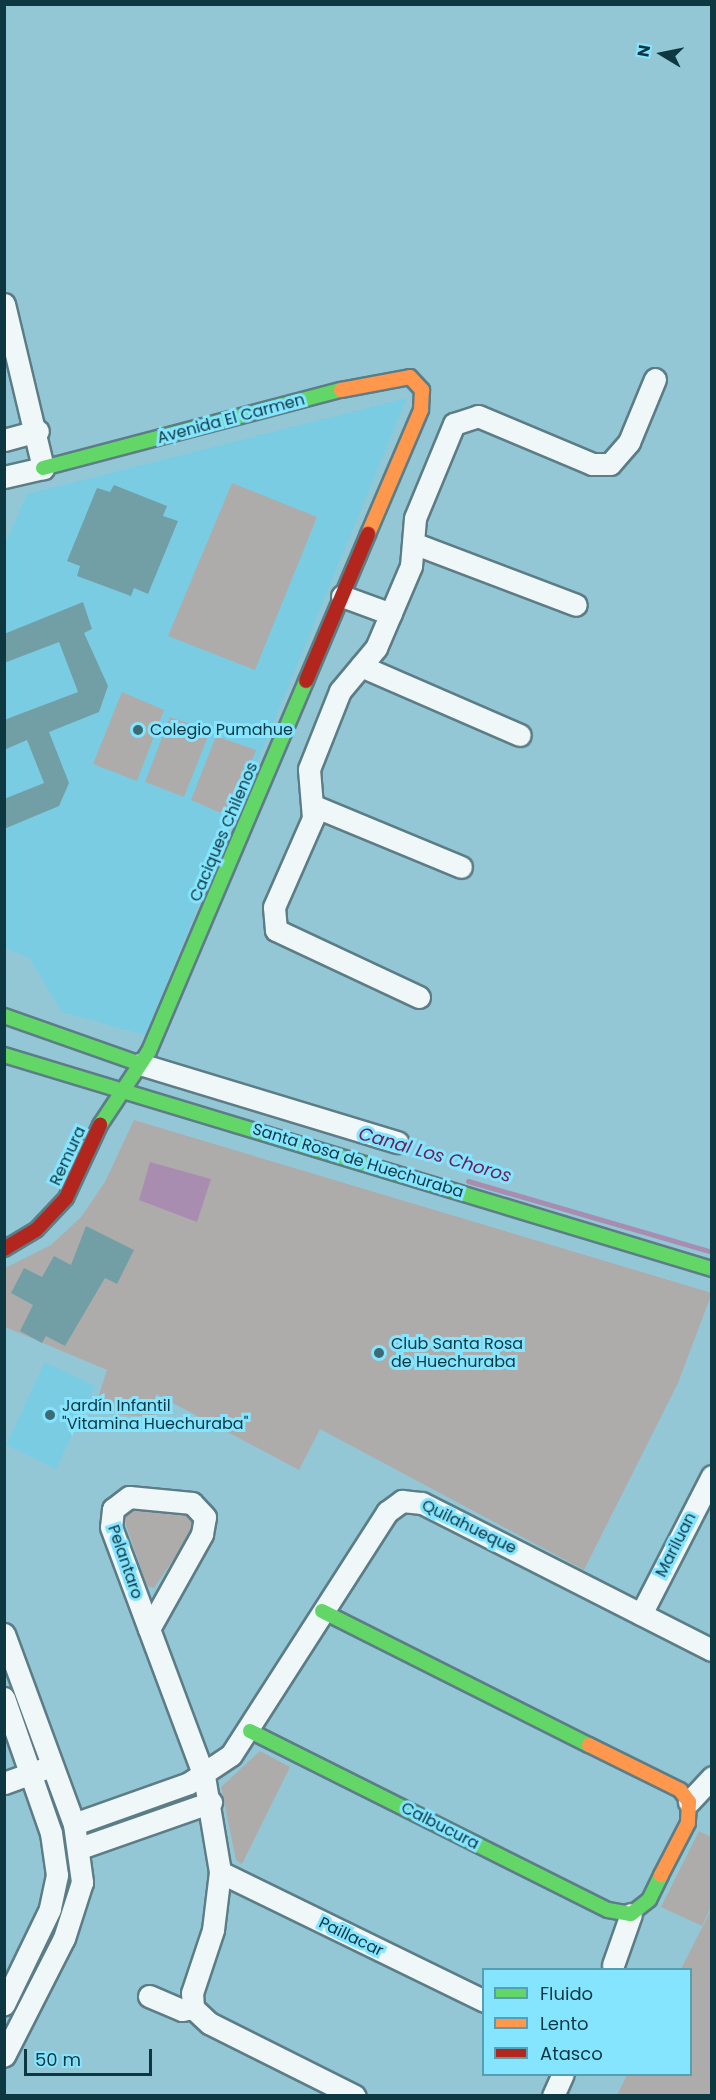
<!DOCTYPE html>
<html>
<head>
<meta charset="utf-8">
<style>
  body { margin:0 }
  #map { position:relative; width:716px; height:2100px; overflow:hidden; background:#93c7d5; font-family:Poppins,sans-serif }
  div>[style] { position:absolute }
  [style*='--x'] { left:calc(var(--x)*1px); top:calc(var(--y)*1px); width:calc(var(--w)*1px); rotate:calc(var(--a)*1deg) }
  .built>* { inset:0; background:#7acce2 }
  .green>* { inset:0; background:#aeacab }
  .water>* { inset:0; background:#a98db1 }
  .stream>* { height:5px; margin:-2.5px; padding:0 2.5px; transform-origin:2.5px; border-radius:2.5px; background:#a98db1 }
  .building>* { inset:0; background:#729fa6 }
  .roads { filter:drop-shadow(2px 0 #5c7d86) drop-shadow(-2px 0 #5c7d86) drop-shadow(0 2px #5c7d86) drop-shadow(0 -2px #5c7d86) }
  .street>* { height:21px; margin:-10.5px; padding:0 10.5px; transform-origin:10.5px; border-radius:10.5px; background:#eff7f9 }
  .fast>* { height:14px; margin:-7px; padding:0 7px; transform-origin:7px; border-radius:7px; background:#63d668 }
  .slow>* { height:14px; margin:-7px; padding:0 7px; transform-origin:7px; border-radius:7px; background:#ff974d }
  .jam>* { height:14px; margin:-7px; padding:0 7px; transform-origin:7px; border-radius:7px; background:#b3261e }
  .dots>* { width:16px; height:16px; translate:-50% -50%; box-sizing:border-box; border:3px solid #85e4fe; border-radius:50% }
  span { translate:-50% -50%; white-space:nowrap; text-align:center; line-height:1.15; -webkit-text-stroke:6px #85e4fe; paint-order:stroke }
  .street-label { font-size:16px; color:#0d3842 }
  .poi-label { font-size:16px; color:#0d3842 }
  .left { translate:0 -50%; text-align:left }
  .water-label { font-size:18px; color:#6b205c; font-style:italic }
  .frame { position:absolute; inset:0; border:6px solid #0d3842; pointer-events:none }
  .legend { position:absolute; left:482px; top:1968px; width:210px; height:108px; box-sizing:border-box; background:#85e4fe; border:2px solid #559fb3; margin:0; padding:8px 10px; list-style:none; font-size:18px; color:#0d3842 }
  .legend li { display:flex; align-items:center; gap:12px; height:30px }
  .legend b { width:30px; border:2px solid #559fb3 }
  .north { position:absolute; left:632px; top:24px; width:60px; height:60px; -webkit-text-stroke:4px #85e4fe; paint-order:stroke; rotate:280deg; font-size:16px; font-weight:700; line-height:24px; text-align:center; color:#0d3842 }
  .north::after { content:''; display:block; margin:auto; width:21px; height:27px; background:#0d3842; clip-path:polygon(50% 0,100% 100%,50% 72%,0 100%) }
  .scale { position:absolute; left:24px; top:2049px; width:128px; height:27px; box-sizing:border-box; border:3px solid #0d3842; border-top:0; padding-left:8px; font-size:18px; line-height:21px; white-space:nowrap; color:#0d3842; -webkit-text-stroke:4px #85e4fe; paint-order:stroke }
</style>
</head>
<body>
<div id="map">
  <div class="built">
    <i style="clip-path:polygon(407px 398px,145px 1035px,62px 1012px,29px 958px,5px 948px,4px 546px,27px 494px)"></i>
    <i style="clip-path:polygon(45px 1362px,95px 1386px,56px 1469px,6px 1445px)"></i>
  </div>
  <div class="green">
    <i style="clip-path:polygon(232px 483px,317px 517px,255px 670px,168px 636px)"></i>
    <i style="clip-path:polygon(122px 692px,164px 710px,137px 781px,93px 764px)"></i>
    <i style="clip-path:polygon(170px 717px,210px 731px,184px 797px,145px 782px)"></i>
    <i style="clip-path:polygon(216px 736px,256px 750px,230px 817px,191px 800px)"></i>
    <i style="clip-path:polygon(134px 1120px,712px 1293px,678px 1383px,584px 1570px,320px 1429px,299px 1470px,156px 1394px,155px 1417px,93px 1413px,107px 1370px,5px 1327px,5px 1268px,51px 1245px,81px 1217px,105px 1182px)"></i>
    <i style="clip-path:polygon(130px 1509px,192px 1516px,196px 1526px,154px 1588px,147px 1586px,124px 1519px)"></i>
    <i style="clip-path:polygon(260px 1751px,290px 1767px,242px 1864px,236px 1860px,221px 1787px)"></i>
    <i style="clip-path:polygon(699px 1831px,711px 1837px,711px 1907px,702px 1926px,661px 1907px)"></i>
    <i style="clip-path:polygon(711px 1910px,711px 2095px,617px 2095px,627px 2075px,690px 2074px,690px 1970px,681px 1969px)"></i>
  </div>
  <div class="water">
    <i style="clip-path:polygon(150px 1162px,211px 1179px,197px 1222px,139px 1200px)"></i>
  </div>
  <div class="stream">
    <i style="--x:468;--y:1181;--w:254;--a:16.2"></i>
  </div>
  <div class="building">
    <i style="clip-path:polygon(114px 485px,167px 506px,163px 516px,178px 521px,148px 594px,134px 588px,131px 596px,77px 576px,80px 566px,67px 561px,97px 488px,110px 492px)"></i>
    <i style="clip-path:polygon(83px 602px,92px 629px,84px 633px,108px 686px,99px 712px,49px 732px,69px 783px,59px 806px,4px 829px,4px 799px,44px 783px,27px 740px,4px 750px,4px 720px,78px 692px,59px 642px,4px 663px,4px 634px)"></i>
    <i style="clip-path:polygon(86px 1226px,134px 1250px,117px 1284px,105px 1278px,65px 1346px,46px 1336px,42px 1343px,20px 1331px,33px 1305px,11px 1293px,24px 1268px,42px 1277px,54px 1256px,71px 1265px)"></i>
  </div>
  <div class="roads">
    <div class="street">
      <i style="--x:4;--y:304;--w:169;--a:76.6"></i>
      <i style="--x:43;--y:468;--w:40;--a:167"></i>
      <i style="--x:4;--y:440;--w:35;--a:-15"></i>
      <i style="--x:413;--y:543;--w:174;--a:20.8"></i>
      <i style="--x:342;--y:596;--w:52;--a:20.2"></i>
      <i style="--x:361;--y:666;--w:173;--a:23.5"></i>
      <i style="--x:314;--y:806;--w:159;--a:22.5"></i>
      <i style="--x:419;--y:997;--w:158;--a:-154.9"></i>
      <i style="--x:276;--y:930;--w:23;--a:-95"></i>
      <i style="--x:274;--y:907;--w:97;--a:-66.3"></i>
      <i style="--x:313;--y:818;--w:49;--a:-94.7"></i>
      <i style="--x:309;--y:769;--w:84;--a:-68.3"></i>
      <i style="--x:340;--y:691;--w:56;--a:-50.1"></i>
      <i style="--x:376;--y:648;--w:89;--a:-66.9"></i>
      <i style="--x:411;--y:566;--w:48;--a:-85.2"></i>
      <i style="--x:415;--y:518;--w:102;--a:-67.5"></i>
      <i style="--x:454;--y:424;--w:25;--a:-18"></i>
      <i style="--x:478;--y:416;--w:124;--a:22.8"></i>
      <i style="--x:592;--y:464;--w:18;--a:0"></i>
      <i style="--x:610;--y:464;--w:29;--a:-49"></i>
      <i style="--x:629;--y:442;--w:68;--a:-67.6"></i>
      <i style="--x:140;--y:1064;--w:269;--a:16.9"></i>
      <i style="--x:641;--y:1614;--w:155;--a:-62.8"></i>
      <i style="--x:149;--y:1629;--w:109;--a:-60.8"></i>
      <i style="--x:202;--y:1534;--w:17;--a:-80"></i>
      <i style="--x:205;--y:1517;--w:19;--a:-133"></i>
      <i style="--x:192;--y:1503;--w:63;--a:-174.6"></i>
      <i style="--x:129;--y:1497;--w:20;--a:143"></i>
      <i style="--x:113;--y:1509;--w:18;--a:96"></i>
      <i style="--x:111;--y:1527;--w:109;--a:69.6"></i>
      <i style="--x:149;--y:1629;--w:157;--a:69.5"></i>
      <i style="--x:204;--y:1776;--w:97;--a:80.5"></i>
      <i style="--x:220;--y:1872;--w:58;--a:96.9"></i>
      <i style="--x:213;--y:1930;--w:66;--a:108.4"></i>
      <i style="--x:192;--y:1993;--w:15;--a:86"></i>
      <i style="--x:193;--y:2008;--w:22;--a:43"></i>
      <i style="--x:209;--y:2023;--w:163;--a:26.6"></i>
      <i style="--x:4;--y:1634;--w:202;--a:69.8"></i>
      <i style="--x:74;--y:1824;--w:59;--a:82.1"></i>
      <i style="--x:82;--y:1882;--w:59;--a:107.8"></i>
      <i style="--x:64;--y:1938;--w:132;--a:117"></i>
      <i style="--x:4;--y:1698;--w:143;--a:70.8"></i>
      <i style="--x:51;--y:1833;--w:42;--a:81.9"></i>
      <i style="--x:57;--y:1875;--w:35;--a:102"></i>
      <i style="--x:50;--y:1909;--w:106;--a:115.8"></i>
      <i style="--x:4;--y:1783;--w:41;--a:-19.7"></i>
      <i style="--x:689;--y:1802;--w:34;--a:-47"></i>
      <i style="--x:74;--y:1824;--w:122;--a:-19.6"></i>
      <i style="--x:189;--y:1783;--w:50;--a:-33.7"></i>
      <i style="--x:231;--y:1755;--w:289;--a:-57.3"></i>
      <i style="--x:387;--y:1512;--w:19;--a:-36"></i>
      <i style="--x:402;--y:1501;--w:20;--a:6"></i>
      <i style="--x:422;--y:1503;--w:325;--a:26.9"></i>
      <i style="--x:80;--y:1848;--w:139;--a:-19.3"></i>
      <i style="--x:220;--y:1872;--w:294;--a:26"></i>
      <i style="--x:613;--y:1965;--w:54;--a:-70.6"></i>
      <i style="--x:149;--y:1996;--w:36;--a:23"></i>
      <i style="--x:182;--y:2010;--w:11;--a:-10"></i>
      <i style="--x:553;--y:2096;--w:24;--a:-66"></i>
    </div>
    <div class="fast">
      <i style="--x:43;--y:468;--w:308;--a:-14.7"></i>
      <i style="--x:4;--y:1016;--w:144;--a:19.4"></i>
      <i style="--x:4;--y:1055;--w:740;--a:16.82"></i>
      <i style="--x:100;--y:1125;--w:89;--a:-56.5"></i>
      <i style="--x:149;--y:1051;--w:402;--a:-67"></i>
      <i style="--x:322;--y:1611;--w:299;--a:26.7"></i>
      <i style="--x:250;--y:1731;--w:400;--a:26.6"></i>
      <i style="--x:608;--y:1910;--w:23;--a:10"></i>
      <i style="--x:631;--y:1914;--w:23;--a:-38"></i>
      <i style="--x:649;--y:1900;--w:28;--a:-64"></i>
    </div>
    <div class="slow">
      <i style="--x:341;--y:390;--w:70;--a:-10.7"></i>
      <i style="--x:410;--y:377;--w:18;--a:47"></i>
      <i style="--x:422;--y:390;--w:20;--a:93"></i>
      <i style="--x:421;--y:410;--w:135;--a:113.1"></i>
      <i style="--x:589;--y:1745;--w:102;--a:26.3"></i>
      <i style="--x:680;--y:1790;--w:15;--a:53"></i>
      <i style="--x:689;--y:1802;--w:21;--a:93"></i>
      <i style="--x:688;--y:1823;--w:59;--a:117.4"></i>
    </div>
    <div class="jam">
      <i style="--x:306;--y:681;--w:160;--a:-67.1"></i>
      <i style="--x:4;--y:1249;--w:37;--a:-31"></i>
      <i style="--x:36;--y:1230;--w:44;--a:-46.8"></i>
      <i style="--x:66;--y:1198;--w:81;--a:-65"></i>
    </div>
  </div>
  <div class="dots">
    <i style="left:138px;top:730px;background:#3c6a75"></i>
    <i style="left:379px;top:1353px;background:#3c6a75"></i>
    <i style="left:50px;top:1415px;background:#3c6a75"></i>
  </div>
  <div class="street-label">
    <span style="left:231px;top:419px;rotate:-15deg">Avenida El Carmen</span>
    <span style="left:224px;top:832px;rotate:-67deg">Caciques Chilenos</span>
    <span style="left:68px;top:1156px;rotate:-65deg">Remura</span>
    <span style="left:358px;top:1161px;rotate:17deg">Santa Rosa de Huechuraba</span>
    <span style="left:469px;top:1527px;rotate:26deg">Quilahueque</span>
    <span style="left:676px;top:1545px;rotate:-63deg">Mariluan</span>
    <span style="left:125px;top:1562px;rotate:71deg">Pelantaro</span>
    <span style="left:440px;top:1826px;rotate:27deg">Calbucura</span>
    <span style="left:351px;top:1937px;rotate:26deg">Paillacar</span>
  </div>
  <div class="poi-label">
    <span class="left" style="left:150px;top:730px">Colegio Pumahue</span>
    <span class="left" style="left:391px;top:1353px">Club Santa Rosa<br>de Huechuraba</span>
    <span class="left" style="left:62px;top:1415px">Jardín Infantil<br>"Vitamina Huechuraba"</span>
  </div>
  <div class="water-label">
    <span style="left:435px;top:1155px;rotate:16deg">Canal Los Choros</span>
  </div>
  <div class="frame"></div>
  <ul class="legend">
  <li><b style="height:8px;background:#63d668"></b>Fluido</li>
  <li><b style="height:8px;background:#ff974d"></b>Lento</li>
  <li><b style="height:8px;background:#b3261e"></b>Atasco</li>
  </ul>
  <div class="north">N</div>
  <div class="scale">50 m</div>
</div>
</body>
</html>
